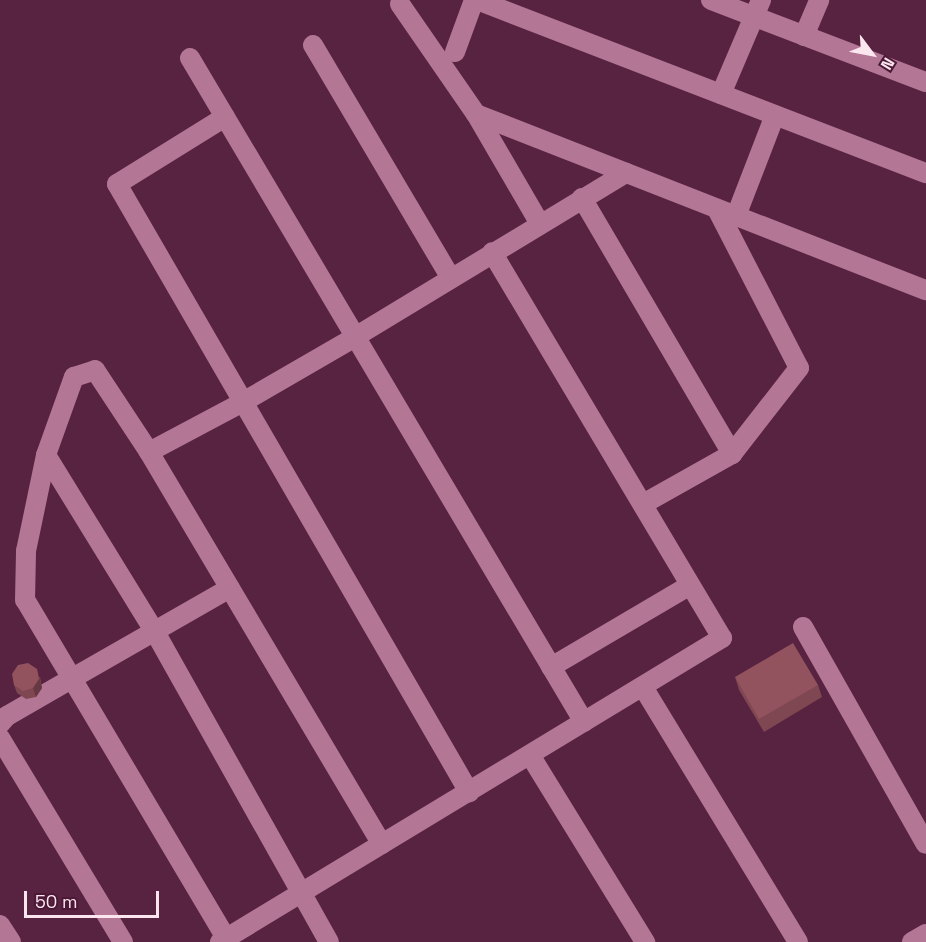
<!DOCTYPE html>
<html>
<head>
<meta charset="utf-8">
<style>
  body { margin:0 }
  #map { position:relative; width:926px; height:942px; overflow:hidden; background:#582340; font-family:"Space Grotesk",sans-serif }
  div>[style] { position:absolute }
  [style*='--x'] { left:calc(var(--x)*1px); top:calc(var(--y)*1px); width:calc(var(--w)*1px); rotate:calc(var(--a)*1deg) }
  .minor>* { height:20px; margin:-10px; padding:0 10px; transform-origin:10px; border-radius:10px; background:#b37695 }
  .wall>* { inset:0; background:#7e4751 }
  .shaded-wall>* { inset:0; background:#663942 }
  .building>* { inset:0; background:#92525e }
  span { translate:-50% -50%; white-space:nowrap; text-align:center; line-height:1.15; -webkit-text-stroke:6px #4c1836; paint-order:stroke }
  .north { position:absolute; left:842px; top:24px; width:60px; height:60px; -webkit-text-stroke:4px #4c1836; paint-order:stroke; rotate:122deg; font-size:16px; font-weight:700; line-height:24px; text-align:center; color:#fbe6f0 }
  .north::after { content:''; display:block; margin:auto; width:21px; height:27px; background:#fbe6f0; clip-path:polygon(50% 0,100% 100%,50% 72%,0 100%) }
  .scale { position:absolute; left:24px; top:891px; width:135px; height:27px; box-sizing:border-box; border:3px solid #fbe6f0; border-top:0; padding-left:8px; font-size:18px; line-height:21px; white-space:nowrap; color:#fbe6f0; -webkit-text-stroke:4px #4c1836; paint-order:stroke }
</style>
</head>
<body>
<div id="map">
  <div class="minor">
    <i style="--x:477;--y:0;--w:481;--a:21.1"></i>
    <i style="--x:711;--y:0;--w:230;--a:20.9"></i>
    <i style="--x:400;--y:4;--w:134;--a:55.4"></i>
    <i style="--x:476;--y:114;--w:127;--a:59.8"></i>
    <i style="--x:804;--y:36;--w:39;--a:-67"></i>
    <i style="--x:313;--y:45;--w:271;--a:59.4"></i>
    <i style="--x:455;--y:52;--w:55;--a:-69.9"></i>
    <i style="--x:190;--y:58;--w:772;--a:59.32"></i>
    <i style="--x:721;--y:94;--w:102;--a:-66.9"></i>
    <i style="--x:476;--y:114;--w:483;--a:21.4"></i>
    <i style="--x:225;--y:117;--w:127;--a:148.2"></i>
    <i style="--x:117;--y:184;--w:703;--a:59.93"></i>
    <i style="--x:582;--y:198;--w:297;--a:59.6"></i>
    <i style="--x:736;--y:216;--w:108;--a:-68.9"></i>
    <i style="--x:149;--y:452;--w:106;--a:-28"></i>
    <i style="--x:243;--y:402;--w:129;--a:-30.1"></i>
    <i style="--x:355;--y:337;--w:317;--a:-31.2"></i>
    <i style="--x:46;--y:455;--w:208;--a:58.4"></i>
    <i style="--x:155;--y:632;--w:355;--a:60.7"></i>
    <i style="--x:643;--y:504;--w:102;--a:-29.3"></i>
    <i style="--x:732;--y:454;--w:109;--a:-52.1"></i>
    <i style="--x:799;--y:368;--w:179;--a:-117.3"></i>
    <i style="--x:803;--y:627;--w:249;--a:60.5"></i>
    <i style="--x:551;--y:667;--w:161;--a:-30.5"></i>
    <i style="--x:643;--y:687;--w:298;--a:58.7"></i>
    <i style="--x:0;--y:724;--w:11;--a:-49"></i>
    <i style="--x:7;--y:716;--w:74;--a:-30"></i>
    <i style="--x:71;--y:679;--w:183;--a:-29.8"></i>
    <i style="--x:0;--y:738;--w:238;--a:58.9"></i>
    <i style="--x:530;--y:755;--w:220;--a:58.4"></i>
    <i style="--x:0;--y:925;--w:20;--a:57"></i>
    <i style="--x:226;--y:938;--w:393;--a:-120.7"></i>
    <i style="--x:25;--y:600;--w:49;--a:-88.8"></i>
    <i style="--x:26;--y:551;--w:98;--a:-78.2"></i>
    <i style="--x:46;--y:455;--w:83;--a:-70.3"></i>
    <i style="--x:74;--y:377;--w:22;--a:-18"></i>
    <i style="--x:95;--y:370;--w:98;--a:56.6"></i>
    <i style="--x:149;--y:452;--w:456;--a:59.3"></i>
    <i style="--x:220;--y:942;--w:587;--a:-31.2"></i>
    <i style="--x:722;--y:638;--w:449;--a:-120.8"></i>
    <i style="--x:912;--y:942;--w:16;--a:-30"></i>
  </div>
  <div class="wall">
    <i style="clip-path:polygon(40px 677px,42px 688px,36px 697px,26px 699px,17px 693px,14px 685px)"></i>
    <i style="clip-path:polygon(735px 677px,818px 685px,822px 697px,764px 732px,739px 690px)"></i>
  </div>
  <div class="shaded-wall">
    <i style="clip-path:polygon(37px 669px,42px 688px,36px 697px,33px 688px)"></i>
  </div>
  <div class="building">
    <i style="clip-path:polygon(793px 643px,818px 685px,759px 719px,735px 677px)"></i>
    <i style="clip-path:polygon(28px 663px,37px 669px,39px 679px,33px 688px,23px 691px,14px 685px,12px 674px,18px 665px)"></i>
  </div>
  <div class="north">N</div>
  <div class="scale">50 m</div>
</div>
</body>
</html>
